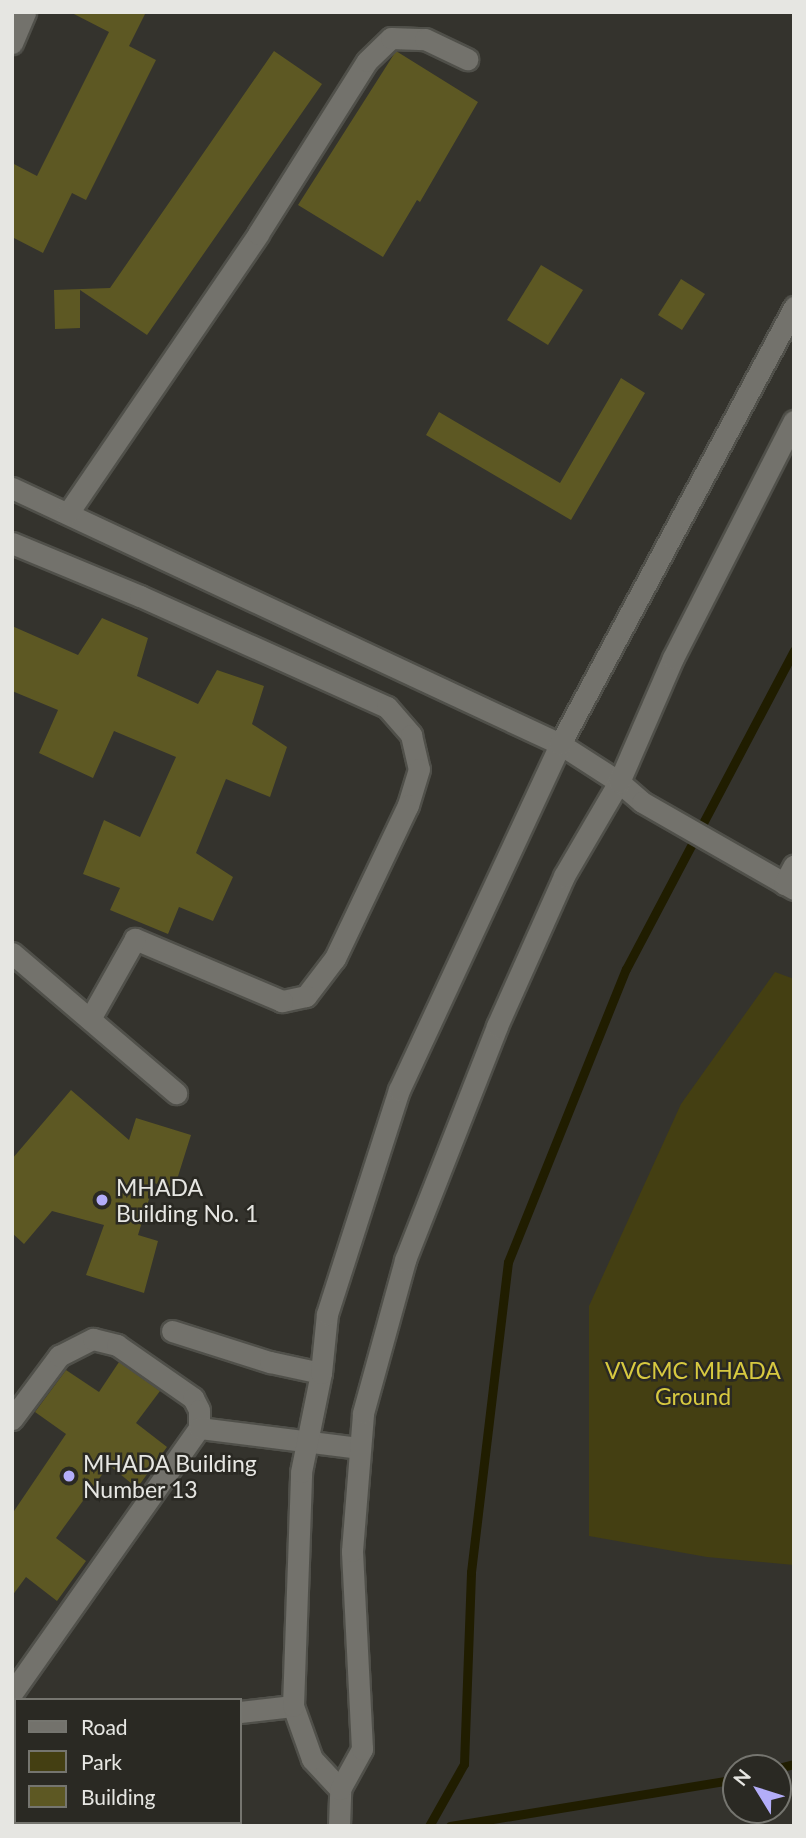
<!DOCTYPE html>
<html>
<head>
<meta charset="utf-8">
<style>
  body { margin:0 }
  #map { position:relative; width:806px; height:1838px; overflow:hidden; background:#34332d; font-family:Lato,sans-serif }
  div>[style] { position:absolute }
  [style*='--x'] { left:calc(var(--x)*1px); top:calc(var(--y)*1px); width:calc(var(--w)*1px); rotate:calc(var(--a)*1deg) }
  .green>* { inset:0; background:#443f12 }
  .stream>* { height:9px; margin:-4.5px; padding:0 4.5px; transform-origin:4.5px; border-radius:4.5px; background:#201d00 }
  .building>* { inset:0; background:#5d5823 }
  .roads { filter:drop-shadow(2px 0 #50504a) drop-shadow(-2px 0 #50504a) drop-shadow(0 2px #50504a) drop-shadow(0 -2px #50504a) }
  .street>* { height:21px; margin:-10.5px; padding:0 10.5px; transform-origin:10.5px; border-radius:10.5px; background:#73726c }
  .dots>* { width:19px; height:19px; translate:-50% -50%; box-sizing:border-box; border:4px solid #2a2923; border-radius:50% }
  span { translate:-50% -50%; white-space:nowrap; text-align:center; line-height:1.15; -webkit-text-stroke:5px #2a2923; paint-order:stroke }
  .poi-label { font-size:23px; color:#e6e6e2 }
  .left { translate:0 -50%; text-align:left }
  .park-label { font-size:23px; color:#d7c940 }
  .frame { position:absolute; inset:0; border:14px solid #e6e6e2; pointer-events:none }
  .legend { position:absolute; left:14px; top:1698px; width:228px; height:126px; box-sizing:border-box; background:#2a2923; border:2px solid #75756f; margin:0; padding:9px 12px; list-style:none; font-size:21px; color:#e6e6e2 }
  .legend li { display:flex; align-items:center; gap:14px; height:35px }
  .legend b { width:35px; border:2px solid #75756f }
  .north { position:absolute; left:722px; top:1754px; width:70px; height:70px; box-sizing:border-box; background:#2a2923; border:2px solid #75756f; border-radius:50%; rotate:308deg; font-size:19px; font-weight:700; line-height:28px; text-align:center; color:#e6e6e2 }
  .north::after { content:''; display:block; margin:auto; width:24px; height:32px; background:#b3adf9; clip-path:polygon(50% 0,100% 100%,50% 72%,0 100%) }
</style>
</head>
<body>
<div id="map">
  <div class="green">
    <i style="clip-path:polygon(775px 972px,794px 979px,794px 1565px,707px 1557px,589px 1536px,589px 1306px,681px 1104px)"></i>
  </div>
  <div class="stream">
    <i style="--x:778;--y:1768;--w:16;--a:-14"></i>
    <i style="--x:429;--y:1826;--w:71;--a:-60.6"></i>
    <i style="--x:464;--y:1764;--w:192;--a:-87.9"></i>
    <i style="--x:471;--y:1572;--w:312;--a:-83.2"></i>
    <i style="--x:508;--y:1262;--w:316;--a:-68.1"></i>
    <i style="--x:626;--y:969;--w:360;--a:-62.2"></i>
    <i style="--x:450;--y:1826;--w:290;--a:-9.3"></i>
  </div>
  <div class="building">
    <i style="clip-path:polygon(70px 12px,146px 12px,129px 46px,156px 60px,86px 200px,72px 193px,43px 253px,12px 237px,12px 163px,37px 176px,109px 32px)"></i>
    <i style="clip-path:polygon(274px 51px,322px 84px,147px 335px,80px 290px,80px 328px,55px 329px,54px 290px,110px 288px)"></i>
    <i style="clip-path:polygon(396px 51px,478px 102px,420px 202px,417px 200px,383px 257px,298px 205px)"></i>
    <i style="clip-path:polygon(541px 265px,583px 290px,548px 345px,507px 320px)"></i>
    <i style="clip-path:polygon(681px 279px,705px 294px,682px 330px,658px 315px)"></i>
    <i style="clip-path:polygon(621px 378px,645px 393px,571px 520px,426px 435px,439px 412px,560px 483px)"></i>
    <i style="clip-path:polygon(102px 618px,148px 638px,137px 676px,198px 704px,217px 670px,264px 686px,252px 724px,287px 747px,270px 797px,226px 779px,196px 853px,233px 877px,213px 921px,179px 907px,168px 934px,110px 910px,120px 888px,83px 874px,104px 820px,140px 837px,176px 757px,114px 731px,93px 778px,39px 753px,58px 710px,12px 691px,12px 626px,78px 655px)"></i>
    <i style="clip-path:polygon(71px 1090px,129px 1140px,136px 1118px,191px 1135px,174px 1189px,154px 1183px,138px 1235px,158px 1241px,144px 1293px,86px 1275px,104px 1225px,52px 1211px,24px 1244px,12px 1233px,12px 1159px)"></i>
    <i style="clip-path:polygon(119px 1362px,160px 1391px,136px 1423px,167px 1447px,137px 1488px,109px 1465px,56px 1538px,86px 1561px,57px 1601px,26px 1577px,12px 1596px,12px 1514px,66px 1434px,35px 1412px,66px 1370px,99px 1392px)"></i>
  </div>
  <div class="roads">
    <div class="street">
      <i style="--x:12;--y:43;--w:34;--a:-67"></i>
      <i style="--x:12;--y:488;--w:605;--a:25.04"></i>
      <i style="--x:560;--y:744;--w:70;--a:32.8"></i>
      <i style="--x:619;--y:782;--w:30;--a:41"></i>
      <i style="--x:642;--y:802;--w:175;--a:29.8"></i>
      <i style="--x:68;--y:513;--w:338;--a:-55.7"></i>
      <i style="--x:258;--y:234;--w:204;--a:-57.8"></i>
      <i style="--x:367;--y:61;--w:33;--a:-44"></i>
      <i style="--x:391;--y:38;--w:34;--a:2"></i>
      <i style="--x:425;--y:39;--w:47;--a:25.5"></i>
      <i style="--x:12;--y:543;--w:139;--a:22.5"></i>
      <i style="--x:140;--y:596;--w:271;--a:24.2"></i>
      <i style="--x:387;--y:707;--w:37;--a:49"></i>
      <i style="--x:411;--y:735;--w:35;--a:77"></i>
      <i style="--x:419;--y:769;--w:38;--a:107"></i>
      <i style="--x:408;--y:805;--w:170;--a:115.5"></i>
      <i style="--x:335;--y:958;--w:48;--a:127.3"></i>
      <i style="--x:306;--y:996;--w:25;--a:168"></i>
      <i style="--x:282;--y:1001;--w:160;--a:-157.1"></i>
      <i style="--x:135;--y:939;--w:92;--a:119.4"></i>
      <i style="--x:784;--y:884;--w:21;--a:-62"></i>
      <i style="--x:12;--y:953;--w:216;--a:40.5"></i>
      <i style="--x:172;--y:1331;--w:103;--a:17.6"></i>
      <i style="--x:270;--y:1362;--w:52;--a:12.2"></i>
      <i style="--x:12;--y:1419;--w:79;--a:-53.3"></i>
      <i style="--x:59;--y:1356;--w:38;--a:-27"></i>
      <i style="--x:93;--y:1339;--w:25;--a:14"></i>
      <i style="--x:117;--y:1345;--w:93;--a:34.9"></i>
      <i style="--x:193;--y:1398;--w:13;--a:63"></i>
      <i style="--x:199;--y:1410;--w:18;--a:90"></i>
      <i style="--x:199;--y:1428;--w:324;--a:125.2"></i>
      <i style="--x:199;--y:1428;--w:162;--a:7.1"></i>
      <i style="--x:240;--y:1712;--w:53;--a:-6.5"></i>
      <i style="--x:12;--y:1731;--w:4;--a:14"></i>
      <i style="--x:340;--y:1789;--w:41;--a:-133"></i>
      <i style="--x:312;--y:1759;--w:56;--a:-109.7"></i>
      <i style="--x:293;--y:1706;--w:234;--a:-88"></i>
      <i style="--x:301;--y:1472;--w:101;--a:-78.6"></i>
      <i style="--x:321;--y:1373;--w:59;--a:-84.2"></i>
      <i style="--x:327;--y:1314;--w:235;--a:-72.2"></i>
      <i style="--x:399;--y:1090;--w:382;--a:-65"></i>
      <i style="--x:560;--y:744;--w:496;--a:-61.8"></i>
      <i style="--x:339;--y:1826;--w:37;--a:-88"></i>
      <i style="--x:340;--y:1789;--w:46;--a:-61.2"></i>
      <i style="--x:362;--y:1749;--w:198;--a:-92.9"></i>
      <i style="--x:352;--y:1551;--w:138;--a:-85.4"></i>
      <i style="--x:363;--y:1413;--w:159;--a:-74.6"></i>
      <i style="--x:405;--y:1260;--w:251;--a:-68.5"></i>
      <i style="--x:497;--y:1026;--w:164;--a:-65.9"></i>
      <i style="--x:564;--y:876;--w:109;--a:-59.7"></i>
      <i style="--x:619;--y:782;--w:135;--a:-66.5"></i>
      <i style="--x:673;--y:658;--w:266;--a:-63"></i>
    </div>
  </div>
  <div class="dots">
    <i style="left:102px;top:1200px;background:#b3adf9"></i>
    <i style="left:69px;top:1476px;background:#b3adf9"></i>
  </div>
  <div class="poi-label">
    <span class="left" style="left:116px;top:1200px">MHADA<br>Building No. 1</span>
    <span class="left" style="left:83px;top:1476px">MHADA Building<br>Number 13</span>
  </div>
  <div class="park-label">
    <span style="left:693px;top:1383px">VVCMC MHADA<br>Ground</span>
  </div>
  <div class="frame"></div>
  <ul class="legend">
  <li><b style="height:9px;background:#73726c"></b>Road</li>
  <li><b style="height:19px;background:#443f12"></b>Park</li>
  <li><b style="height:19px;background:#5d5823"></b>Building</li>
  </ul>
  <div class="north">N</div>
</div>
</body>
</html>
